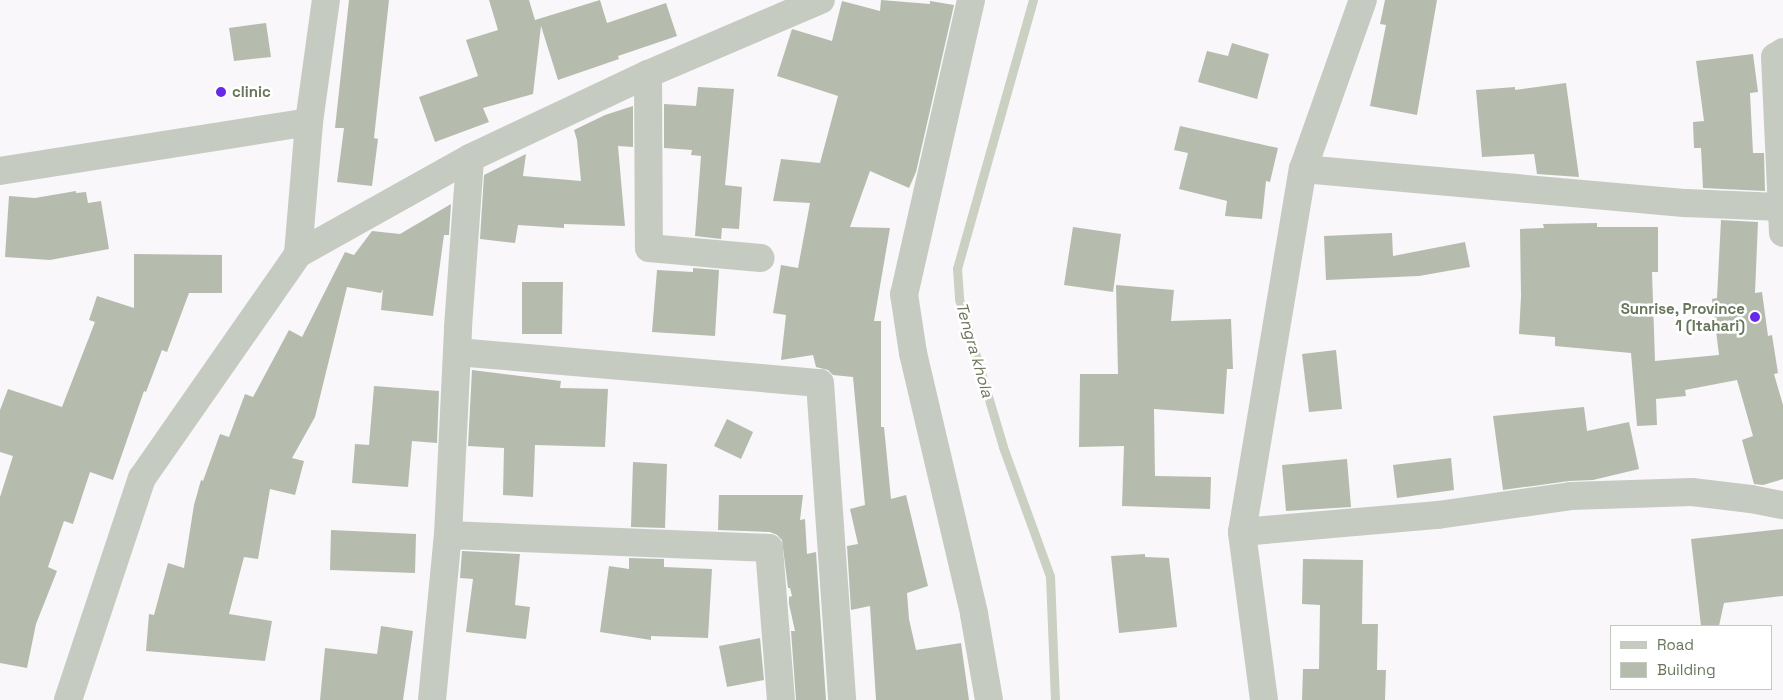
<!DOCTYPE html>
<html>
<head>
<meta charset="utf-8">
<style>
  body { margin:0 }
  #map { position:relative; width:1783px; height:700px; overflow:hidden; background:#f9f7f9; font-family:"Space Grotesk",sans-serif }
  div>[style] { position:absolute }
  [style*='--x'] { left:calc(var(--x)*1px); top:calc(var(--y)*1px); width:calc(var(--w)*1px); rotate:calc(var(--a)*1deg) }
  .stream>* { height:9px; margin:-4.5px; padding:0 4.5px; transform-origin:4.5px; border-radius:4.5px; background:#cad0c2 }
  .building>* { inset:0; background:#b5bcae }
  .street>* { height:28px; margin:-14px; padding:0 14px; transform-origin:14px; border-radius:14px; background:#c6cbc2 }
  .dots>* { width:14px; height:14px; translate:-50% -50%; box-sizing:border-box; border:2px solid #fff; border-radius:50% }
  span { translate:-50% -50%; white-space:nowrap; text-align:center; line-height:1.15; -webkit-text-stroke:5px #fff; paint-order:stroke }
  .poi-label { font-size:15px; color:#68775b; font-weight:700 }
  .left { translate:0 -50%; text-align:left }
  .right { translate:-100% -50%; text-align:right }
  .water-label { font-size:16px; color:#6b7559; font-style:italic }
  .legend { position:absolute; left:1610px; top:625px; width:162px; height:65px; box-sizing:border-box; background:#fff; border:1px solid #c3c9bd; margin:0; padding:6px 9px; list-style:none; font-size:15px; color:#68775b }
  .legend li { display:flex; align-items:center; gap:10px; height:25px }
  .legend b { width:25px; border:1px solid #c3c9bd }
</style>
</head>
<body>
<div id="map">
  <div class="stream">
    <i style="--x:1033;--y:0;--w:279;--a:105.8"></i>
    <i style="--x:957;--y:268;--w:31;--a:86"></i>
    <i style="--x:959;--y:299;--w:154;--a:73.4"></i>
    <i style="--x:1003;--y:447;--w:137;--a:70"></i>
    <i style="--x:1050;--y:576;--w:124;--a:87.7"></i>
  </div>
  <div class="building">
    <i style="clip-path:polygon(349px 0,389px 0,374px 138px,378px 139px,372px 186px,337px 182px,344px 128px,335px 128px)"></i>
    <i style="clip-path:polygon(489px 0,529px 0,535px 20px,600px 0,607px 23px,666px 3px,677px 36px,618px 56px,619px 59px,558px 80px,541px 26px,533px 94px,483px 108px,489px 122px,435px 142px,419px 97px,478px 76px,466px 40px,498px 30px)"></i>
    <i style="clip-path:polygon(881px 0,930px 4px,930px 1px,954px 5px,916px 172px,909px 188px,870px 171px,850px 227px,890px 228px,874px 321px,881px 321px,881px 427px,884px 427px,891px 499px,906px 495px,928px 586px,907px 593px,909px 619px,916px 650px,961px 643px,969px 700px,876px 700px,870px 606px,851px 610px,847px 546px,858px 544px,850px 509px,865px 505px,853px 377px,833px 375px,828px 370px,816px 367px,813px 355px,781px 360px,786px 315px,773px 313px,781px 265px,798px 268px,810px 203px,773px 201px,781px 159px,820px 163px,838px 96px,777px 76px,792px 29px,832px 41px,842px 1px,880px 11px)"></i>
    <i style="clip-path:polygon(1385px 0,1437px 0,1417px 115px,1370px 106px,1386px 25px,1380px 24px)"></i>
    <i style="clip-path:polygon(266px 23px,271px 57px,234px 61px,229px 28px)"></i>
    <i style="clip-path:polygon(1232px 43px,1269px 54px,1257px 99px,1198px 82px,1207px 51px,1228px 56px)"></i>
    <i style="clip-path:polygon(1753px 54px,1758px 92px,1750px 93px,1753px 153px,1764px 153px,1765px 191px,1703px 188px,1701px 148px,1694px 148px,1693px 122px,1704px 121px,1696px 61px)"></i>
    <i style="clip-path:polygon(1566px 83px,1579px 177px,1537px 174px,1534px 154px,1482px 157px,1476px 90px,1515px 87px,1515px 90px)"></i>
    <i style="clip-path:polygon(698px 87px,734px 89px,725px 185px,742px 187px,739px 229px,722px 228px,721px 239px,695px 236px,701px 156px,691px 155px,692px 150px,664px 148px,664px 104px,696px 106px)"></i>
    <i style="clip-path:polygon(633px 106px,633px 147px,618px 146px,625px 226px,564px 224px,564px 228px,518px 225px,515px 243px,480px 239px,484px 175px,526px 154px,523px 176px,581px 181px,577px 140px,574px 130px,605px 115px)"></i>
    <i style="clip-path:polygon(1180px 126px,1278px 148px,1270px 182px,1266px 181px,1262px 219px,1225px 216px,1227px 201px,1179px 189px,1188px 153px,1174px 150px)"></i>
    <i style="clip-path:polygon(76px 191px,76px 193px,86px 192px,88px 203px,101px 201px,109px 249px,50px 260px,5px 257px,9px 196px,35px 198px)"></i>
    <i style="clip-path:polygon(451px 204px,449px 235px,444px 235px,433px 316px,381px 310px,383px 289px,381px 293px,347px 287px,315px 417px,292px 458px,304px 461px,295px 495px,270px 489px,258px 559px,244px 557px,229px 614px,272px 621px,265px 661px,146px 651px,149px 614px,154px 615px,168px 563px,184px 568px,194px 505px,201px 480px,203px 481px,220px 434px,229px 437px,245px 394px,253px 397px,289px 330px,302px 337px,345px 252px,354px 255px,372px 231px,400px 234px)"></i>
    <i style="clip-path:polygon(1721px 220px,1758px 222px,1755px 293px,1762px 292px,1768px 336px,1772px 335px,1778px 373px,1774px 374px,1783px 405px,1783px 479px,1763px 485px,1754px 484px,1742px 440px,1753px 436px,1737px 380px,1685px 390px,1686px 396px,1656px 399px,1657px 425px,1637px 426px,1631px 353px,1555px 346px,1555px 337px,1519px 334px,1521px 296px,1520px 229px,1544px 228px,1543px 224px,1597px 223px,1597px 227px,1658px 227px,1658px 272px,1652px 272px,1655px 361px,1719px 355px,1712px 299px,1717px 298px)"></i>
    <i style="clip-path:polygon(1073px 227px,1121px 234px,1113px 292px,1064px 285px)"></i>
    <i style="clip-path:polygon(1392px 233px,1393px 256px,1465px 242px,1470px 267px,1419px 276px,1326px 280px,1324px 236px)"></i>
    <i style="clip-path:polygon(134px 254px,222px 255px,222px 293px,189px 293px,167px 352px,162px 350px,146px 392px,144px 391px,113px 480px,90px 472px,73px 524px,64px 521px,48px 567px,57px 571px,36px 624px,27px 668px,0 663px,0 497px,13px 456px,0 452px,0 410px,8px 389px,62px 407px,95px 322px,89px 320px,97px 296px,134px 308px)"></i>
    <i style="clip-path:polygon(693px 268px,719px 270px,715px 336px,652px 332px,657px 270px,693px 272px)"></i>
    <i style="clip-path:polygon(522px 282px,563px 282px,562px 334px,522px 334px)"></i>
    <i style="clip-path:polygon(1116px 285px,1174px 290px,1171px 321px,1231px 319px,1233px 369px,1227px 369px,1224px 414px,1154px 409px,1155px 476px,1211px 477px,1210px 509px,1122px 506px,1124px 446px,1079px 447px,1080px 374px,1118px 374px)"></i>
    <i style="clip-path:polygon(1336px 350px,1342px 409px,1309px 412px,1302px 354px)"></i>
    <i style="clip-path:polygon(472px 370px,561px 381px,560px 388px,608px 389px,605px 447px,535px 445px,533px 497px,503px 495px,504px 448px,468px 446px)"></i>
    <i style="clip-path:polygon(374px 386px,439px 391px,437px 443px,412px 441px,408px 487px,352px 483px,355px 444px,369px 445px)"></i>
    <i style="clip-path:polygon(1584px 407px,1587px 431px,1629px 422px,1639px 469px,1593px 480px,1569px 481px,1503px 490px,1493px 416px)"></i>
    <i style="clip-path:polygon(727px 419px,753px 432px,741px 459px,714px 446px)"></i>
    <i style="clip-path:polygon(1451px 458px,1454px 490px,1397px 498px,1393px 465px)"></i>
    <i style="clip-path:polygon(1347px 459px,1351px 507px,1286px 511px,1282px 465px)"></i>
    <i style="clip-path:polygon(633px 462px,667px 464px,665px 528px,631px 527px)"></i>
    <i style="clip-path:polygon(719px 495px,803px 495px,800px 520px,805px 519px,807px 554px,816px 552px,826px 700px,796px 700px,791px 631px,795px 631px,789px 604px,789px 597px,792px 596px,790px 588px,788px 588px,782px 540px,777px 535px,770px 532px,718px 530px)"></i>
    <i style="clip-path:polygon(1783px 529px,1783px 596px,1724px 603px,1719px 626px,1701px 626px,1691px 539px)"></i>
    <i style="clip-path:polygon(331px 530px,416px 534px,415px 573px,330px 570px)"></i>
    <i style="clip-path:polygon(462px 551px,520px 554px,515px 605px,530px 607px,526px 639px,466px 632px,473px 579px,460px 578px)"></i>
    <i style="clip-path:polygon(1145px 554px,1145px 557px,1169px 558px,1177px 627px,1119px 633px,1111px 556px)"></i>
    <i style="clip-path:polygon(629px 558px,664px 559px,664px 567px,712px 569px,708px 638px,651px 636px,651px 640px,600px 632px,609px 566px,629px 569px)"></i>
    <i style="clip-path:polygon(1303px 559px,1363px 560px,1362px 624px,1378px 624px,1377px 670px,1386px 670px,1385px 700px,1302px 700px,1303px 669px,1319px 669px,1320px 605px,1302px 604px)"></i>
    <i style="clip-path:polygon(381px 626px,413px 631px,403px 700px,320px 700px,325px 648px,377px 654px)"></i>
    <i style="clip-path:polygon(760px 638px,764px 680px,727px 687px,719px 646px)"></i>
  </div>
  <div class="street">
    <i style="--x:971;--y:0;--w:302;--a:102.8"></i>
    <i style="--x:904;--y:294;--w:60;--a:81.3"></i>
    <i style="--x:913;--y:353;--w:268;--a:76.8"></i>
    <i style="--x:974;--y:614;--w:87;--a:80.1"></i>
    <i style="--x:1783;--y:52;--w:9;--a:148"></i>
    <i style="--x:1775;--y:57;--w:176;--a:87.4"></i>
    <i style="--x:648;--y:74;--w:174;--a:89.7"></i>
    <i style="--x:649;--y:248;--w:112;--a:5.1"></i>
    <i style="--x:1303;--y:169;--w:385;--a:5.1"></i>
    <i style="--x:1686;--y:203;--w:97;--a:2.4"></i>
    <i style="--x:0;--y:171;--w:313;--a:-9"></i>
    <i style="--x:298;--y:254;--w:197;--a:-29.2"></i>
    <i style="--x:470;--y:158;--w:197;--a:-25.3"></i>
    <i style="--x:648;--y:74;--w:188;--a:-23.2"></i>
    <i style="--x:457;--y:352;--w:364;--a:4.9"></i>
    <i style="--x:820;--y:383;--w:318;--a:86"></i>
    <i style="--x:1242;--y:532;--w:197;--a:-5"></i>
    <i style="--x:1438;--y:515;--w:134;--a:-8.1"></i>
    <i style="--x:1571;--y:496;--w:121;--a:-1.9"></i>
    <i style="--x:1692;--y:492;--w:59;--a:6.8"></i>
    <i style="--x:1751;--y:499;--w:33;--a:11"></i>
    <i style="--x:448;--y:535;--w:321;--a:2.3"></i>
    <i style="--x:769;--y:548;--w:152;--a:85.5"></i>
    <i style="--x:68;--y:700;--w:234;--a:-71.6"></i>
    <i style="--x:142;--y:478;--w:273;--a:-55.1"></i>
    <i style="--x:298;--y:254;--w:132;--a:-85.2"></i>
    <i style="--x:309;--y:122;--w:123;--a:-82.1"></i>
    <i style="--x:432;--y:700;--w:166;--a:-84.5"></i>
    <i style="--x:448;--y:535;--w:208;--a:-87.2"></i>
    <i style="--x:458;--y:327;--w:169;--a:-85.9"></i>
    <i style="--x:1264;--y:700;--w:169;--a:-97.5"></i>
    <i style="--x:1242;--y:532;--w:368;--a:-80.5"></i>
    <i style="--x:1303;--y:169;--w:179;--a:-70.5"></i>
  </div>
  <div class="dots">
    <i style="left:221px;top:92px;background:#6728e9"></i>
    <i style="left:1755px;top:317px;background:#6728e9"></i>
  </div>
  <div class="poi-label">
    <span class="left" style="left:232px;top:92px">clinic</span>
    <span class="right" style="left:1745px;top:317px">Sunrise, Province<br>1 (Itahari)</span>
  </div>
  <div class="water-label">
    <span style="left:974px;top:350px;rotate:74deg">Tengra khola</span>
  </div>
  <ul class="legend">
  <li><b style="height:6px;background:#c6cbc2"></b>Road</li>
  <li><b style="height:14px;background:#b5bcae"></b>Building</li>
  </ul>
</div>
</body>
</html>
